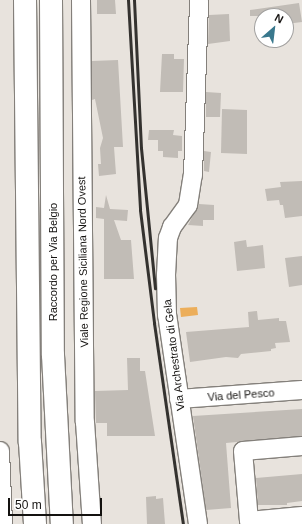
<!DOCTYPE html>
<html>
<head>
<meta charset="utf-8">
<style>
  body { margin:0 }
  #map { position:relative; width:302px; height:524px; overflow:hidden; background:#e8e3dd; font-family:Helvetica,sans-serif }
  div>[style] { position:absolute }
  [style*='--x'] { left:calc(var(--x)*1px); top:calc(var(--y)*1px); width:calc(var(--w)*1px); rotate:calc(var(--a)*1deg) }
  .water>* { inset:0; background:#ecae5a }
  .building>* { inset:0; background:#c1bcb6 }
  .roads { filter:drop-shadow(1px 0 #84807b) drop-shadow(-1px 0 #84807b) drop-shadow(0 1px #84807b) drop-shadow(0 -1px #84807b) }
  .minor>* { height:18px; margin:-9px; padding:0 9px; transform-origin:9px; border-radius:9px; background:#fff }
  .highway>* { height:22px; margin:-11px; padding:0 11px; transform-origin:11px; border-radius:11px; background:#fff }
  .rail>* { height:3px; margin:-1.5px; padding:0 1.5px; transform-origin:1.5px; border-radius:1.5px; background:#34322f }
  span { translate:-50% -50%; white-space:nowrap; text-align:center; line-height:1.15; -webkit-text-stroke:3px #fff; paint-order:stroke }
  .street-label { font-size:11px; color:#141210 }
  .north { position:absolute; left:254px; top:8px; width:40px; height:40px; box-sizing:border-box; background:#fff; border:1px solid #a1a09f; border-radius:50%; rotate:28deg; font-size:11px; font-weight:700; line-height:16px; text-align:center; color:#141210 }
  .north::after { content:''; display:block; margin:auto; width:14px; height:18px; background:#39788d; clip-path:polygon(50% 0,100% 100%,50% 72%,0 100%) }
  .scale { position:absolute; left:8px; top:498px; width:94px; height:18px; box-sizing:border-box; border:2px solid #141210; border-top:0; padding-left:5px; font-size:12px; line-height:14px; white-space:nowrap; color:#141210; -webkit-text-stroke:3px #fff; paint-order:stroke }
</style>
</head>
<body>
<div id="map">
  <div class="water">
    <i style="clip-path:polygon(197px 307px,198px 315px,181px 317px,180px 308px)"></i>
  </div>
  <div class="building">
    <i style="clip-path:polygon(97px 0,115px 0,116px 14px,97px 14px)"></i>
    <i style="clip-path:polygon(299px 3px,302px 22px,286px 24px,286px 16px,250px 16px,250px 10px)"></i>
    <i style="clip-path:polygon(229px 14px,230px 41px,208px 44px,209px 15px)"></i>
    <i style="clip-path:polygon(162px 54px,174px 54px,174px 59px,184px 59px,183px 92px,160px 92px)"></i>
    <i style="clip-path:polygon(118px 60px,123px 147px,114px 147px,116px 174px,99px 176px,98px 164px,101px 164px,100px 148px,103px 138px,95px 99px,92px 100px,92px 61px)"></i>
    <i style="clip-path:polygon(206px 92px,221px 93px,220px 117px,206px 117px)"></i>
    <i style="clip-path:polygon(222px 109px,247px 110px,247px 154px,221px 153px)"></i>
    <i style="clip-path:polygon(149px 130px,174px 130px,173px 135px,182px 136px,182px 151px,178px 151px,178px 158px,163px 157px,163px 151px,158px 151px,158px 140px,148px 140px)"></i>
    <i style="clip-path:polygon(204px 151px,211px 152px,209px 172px,204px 171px)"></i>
    <i style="clip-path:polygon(302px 181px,302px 216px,285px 218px,283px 205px,280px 205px,279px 200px,267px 201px,265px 189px,281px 187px,280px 182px)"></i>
    <i style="clip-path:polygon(106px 195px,110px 209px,128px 210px,127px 221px,114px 220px,121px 240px,131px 240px,134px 279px,104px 279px,104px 219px,96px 218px,96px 207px,104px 208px)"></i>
    <i style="clip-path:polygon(199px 204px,214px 205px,214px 220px,203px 220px,203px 226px,188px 225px)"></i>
    <i style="clip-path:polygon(246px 240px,247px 247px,263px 245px,265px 268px,237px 271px,234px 242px)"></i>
    <i style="clip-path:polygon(302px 256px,302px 285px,289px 287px,285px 258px)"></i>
    <i style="clip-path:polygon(257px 311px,258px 320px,279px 318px,279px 321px,286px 321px,290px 342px,275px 343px,276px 348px,271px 349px,271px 351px,241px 354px,238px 358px,226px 357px,190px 362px,186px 332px,249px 327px,248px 312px)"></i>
    <i style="clip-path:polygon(127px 358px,140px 358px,140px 371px,145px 371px,155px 436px,107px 436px,107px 423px,96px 423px,95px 391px,128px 390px)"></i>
    <i style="clip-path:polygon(302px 409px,302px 436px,226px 443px,231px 508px,206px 510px,193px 416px)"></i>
    <i style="clip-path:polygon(302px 474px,302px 501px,287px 503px,287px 505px,258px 505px,256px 478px)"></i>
    <i style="clip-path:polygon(156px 496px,156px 499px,163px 498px,165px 524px,147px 524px,146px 497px)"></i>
  </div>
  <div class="roads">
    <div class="minor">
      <i style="--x:81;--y:0;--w:422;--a:89.5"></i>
      <i style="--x:85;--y:422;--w:102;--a:86.1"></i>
      <i style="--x:179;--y:399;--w:123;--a:-4.2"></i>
      <i style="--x:302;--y:446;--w:59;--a:175.2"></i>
      <i style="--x:243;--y:451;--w:70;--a:85.1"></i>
      <i style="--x:249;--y:521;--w:53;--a:-5.4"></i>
      <i style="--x:0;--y:451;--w:73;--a:87.6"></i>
      <i style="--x:198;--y:524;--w:211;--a:-98.4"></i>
      <i style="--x:167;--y:315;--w:40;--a:-91.4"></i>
      <i style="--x:166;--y:275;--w:37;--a:-87"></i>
      <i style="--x:168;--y:238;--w:12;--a:-70"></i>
      <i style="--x:172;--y:227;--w:27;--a:-54"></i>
      <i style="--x:188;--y:205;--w:30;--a:-81"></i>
      <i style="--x:193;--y:175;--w:175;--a:-88"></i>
    </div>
    <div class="highway">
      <i style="--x:25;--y:0;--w:442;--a:89.4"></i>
      <i style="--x:30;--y:442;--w:82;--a:86.5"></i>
      <i style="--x:51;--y:0;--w:355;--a:89.7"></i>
      <i style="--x:53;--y:355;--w:169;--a:87"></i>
    </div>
  </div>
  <div class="rail">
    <i style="--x:128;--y:0;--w:210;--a:86.7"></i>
    <i style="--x:140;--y:210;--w:114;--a:82.9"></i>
    <i style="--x:154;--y:323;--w:203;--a:81.8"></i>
    <i style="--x:134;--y:0;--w:148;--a:87.3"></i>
    <i style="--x:141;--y:148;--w:141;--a:84.3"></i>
  </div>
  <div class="street-label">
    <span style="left:53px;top:262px;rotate:-90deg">Raccordo per Via Belgio</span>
    <span style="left:83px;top:262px;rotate:-91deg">Viale Regione Siciliana Nord Ovest</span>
    <span style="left:174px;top:355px;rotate:-97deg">Via Archestrato di Gela</span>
    <span style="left:241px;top:395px;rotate:-4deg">Via del Pesco</span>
  </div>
  <div class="north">N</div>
  <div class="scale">50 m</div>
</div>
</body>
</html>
